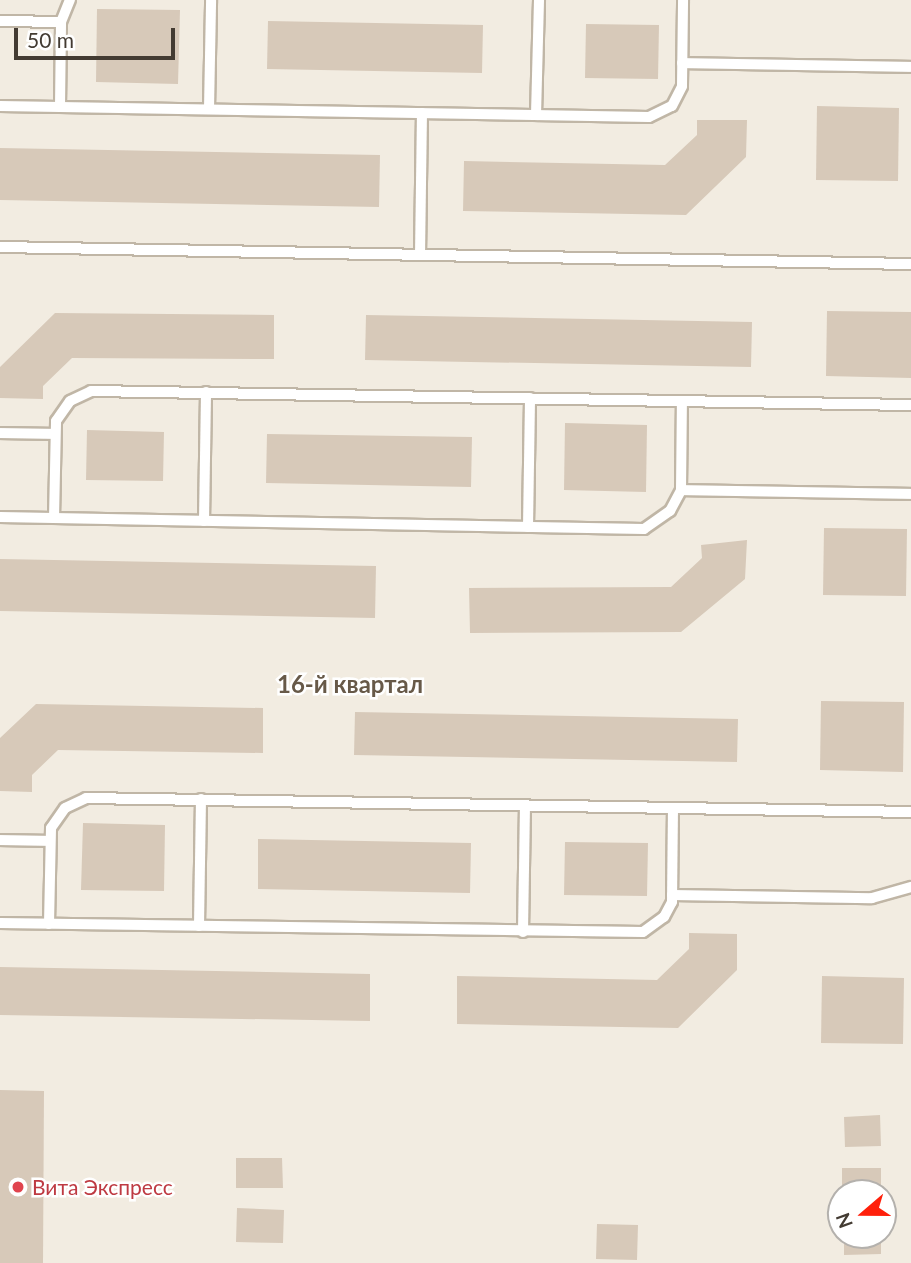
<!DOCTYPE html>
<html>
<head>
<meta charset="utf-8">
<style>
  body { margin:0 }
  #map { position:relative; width:911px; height:1263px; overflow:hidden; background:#f2ece1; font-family:Lato,sans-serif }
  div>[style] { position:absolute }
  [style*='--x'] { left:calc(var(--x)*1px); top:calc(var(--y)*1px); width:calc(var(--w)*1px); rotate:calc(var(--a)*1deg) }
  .building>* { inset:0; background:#d7c9b9 }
  .roads { filter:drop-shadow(2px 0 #c0b6a6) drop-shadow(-2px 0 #c0b6a6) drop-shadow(0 2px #c0b6a6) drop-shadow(0 -2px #c0b6a6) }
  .lane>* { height:10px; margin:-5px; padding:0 5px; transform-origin:5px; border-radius:5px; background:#fff }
  .dots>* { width:19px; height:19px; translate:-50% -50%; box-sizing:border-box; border:4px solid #fff; border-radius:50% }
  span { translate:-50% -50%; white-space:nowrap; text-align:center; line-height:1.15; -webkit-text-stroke:5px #fff; paint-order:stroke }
  .health-label { font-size:21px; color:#be3a42 }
  .left { translate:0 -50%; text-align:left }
  .quarter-label { font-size:24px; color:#675948; font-weight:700 }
  .north { position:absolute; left:827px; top:1179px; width:70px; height:70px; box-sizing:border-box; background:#fff; border:2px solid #b4b1ad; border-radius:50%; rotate:250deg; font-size:19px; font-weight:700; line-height:28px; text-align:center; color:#433b32 }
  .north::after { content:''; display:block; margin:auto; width:24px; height:32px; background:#ff200b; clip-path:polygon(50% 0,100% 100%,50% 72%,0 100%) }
  .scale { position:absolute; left:14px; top:28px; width:161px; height:32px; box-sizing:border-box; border:4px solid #433b32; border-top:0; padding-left:9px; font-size:21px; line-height:24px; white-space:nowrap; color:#433b32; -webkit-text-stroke:5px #fff; paint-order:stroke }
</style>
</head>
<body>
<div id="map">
  <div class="building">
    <i style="clip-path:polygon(97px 9px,180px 10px,178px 84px,96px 82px)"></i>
    <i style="clip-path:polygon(268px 21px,483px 25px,482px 73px,267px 69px)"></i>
    <i style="clip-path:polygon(586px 24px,659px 25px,658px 79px,585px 78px)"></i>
    <i style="clip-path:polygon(817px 106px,899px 108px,898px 181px,816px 180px)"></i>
    <i style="clip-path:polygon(697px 120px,747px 120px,746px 157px,686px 215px,463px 211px,464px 161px,665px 165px,697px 135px)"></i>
    <i style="clip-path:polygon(0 148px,380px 155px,379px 207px,0 200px)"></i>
    <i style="clip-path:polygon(827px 311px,911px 312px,911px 378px,826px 376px)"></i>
    <i style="clip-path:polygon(55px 313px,274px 315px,274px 359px,72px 358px,43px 386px,43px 399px,0 398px,0 367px)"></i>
    <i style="clip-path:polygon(366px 315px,752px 322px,751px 367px,365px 360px)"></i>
    <i style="clip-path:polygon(565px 423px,647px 425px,646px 492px,564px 490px)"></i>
    <i style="clip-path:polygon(87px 430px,164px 432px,163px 481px,86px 480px)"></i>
    <i style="clip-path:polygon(267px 434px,472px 437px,471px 487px,266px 483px)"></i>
    <i style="clip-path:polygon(824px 528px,907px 529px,906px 596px,823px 595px)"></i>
    <i style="clip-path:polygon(747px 540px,745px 579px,681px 632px,470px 633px,469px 588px,671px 587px,702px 558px,701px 545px)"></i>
    <i style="clip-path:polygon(0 559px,376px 566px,375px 618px,0 611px)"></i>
    <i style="clip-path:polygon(821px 701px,904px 702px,903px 772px,820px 770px)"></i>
    <i style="clip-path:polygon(36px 704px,263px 708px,263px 753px,58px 750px,32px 775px,32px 792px,0 791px,0 738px)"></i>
    <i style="clip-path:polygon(355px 712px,738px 719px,737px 762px,354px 755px)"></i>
    <i style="clip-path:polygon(83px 823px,165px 825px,164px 891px,81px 890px)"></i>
    <i style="clip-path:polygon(258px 839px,471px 843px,470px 893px,258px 889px)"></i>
    <i style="clip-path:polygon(565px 842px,648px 843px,647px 896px,564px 895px)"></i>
    <i style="clip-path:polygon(689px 933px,737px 934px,737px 970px,678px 1028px,457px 1024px,457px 976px,657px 980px,689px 949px)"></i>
    <i style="clip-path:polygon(0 967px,370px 974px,370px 1021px,0 1015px)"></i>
    <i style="clip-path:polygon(822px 976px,904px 978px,903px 1044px,821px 1043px)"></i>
    <i style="clip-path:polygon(0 1090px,44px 1091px,43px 1263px,0 1263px)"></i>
    <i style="clip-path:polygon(880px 1115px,881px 1146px,845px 1147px,844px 1117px)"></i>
    <i style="clip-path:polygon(236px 1158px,282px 1158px,283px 1188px,236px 1188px)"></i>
    <i style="clip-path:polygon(842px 1168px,881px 1168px,881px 1193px,842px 1193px)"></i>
    <i style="clip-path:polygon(237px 1208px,284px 1210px,283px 1243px,236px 1242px)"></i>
    <i style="clip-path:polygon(597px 1224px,638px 1225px,637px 1260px,596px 1259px)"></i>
    <i style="clip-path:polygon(844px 1235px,881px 1235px,881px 1254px,844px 1255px)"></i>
  </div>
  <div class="roads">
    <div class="lane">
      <i style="--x:0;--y:21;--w:61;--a:0.9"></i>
      <i style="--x:682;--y:63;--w:229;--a:1"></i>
      <i style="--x:0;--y:106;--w:649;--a:0.97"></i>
      <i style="--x:649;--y:117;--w:25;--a:-26"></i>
      <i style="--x:672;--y:106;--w:22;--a:-63"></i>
      <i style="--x:682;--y:86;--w:86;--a:-89.3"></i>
      <i style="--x:60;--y:107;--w:85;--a:-89.3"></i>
      <i style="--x:61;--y:22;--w:24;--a:-68"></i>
      <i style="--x:209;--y:109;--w:109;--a:-88.9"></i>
      <i style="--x:536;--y:115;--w:115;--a:-88.5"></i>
      <i style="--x:0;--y:247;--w:911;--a:1.07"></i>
      <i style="--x:420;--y:255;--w:142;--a:-89.2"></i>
      <i style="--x:0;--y:433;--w:55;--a:1"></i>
      <i style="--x:681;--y:490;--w:230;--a:1"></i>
      <i style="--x:0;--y:517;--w:644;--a:1.07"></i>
      <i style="--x:644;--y:529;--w:32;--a:-35"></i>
      <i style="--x:670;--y:511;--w:24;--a:-62"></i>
      <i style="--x:681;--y:490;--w:89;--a:-89.4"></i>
      <i style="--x:54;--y:518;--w:97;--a:-88.8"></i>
      <i style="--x:56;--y:421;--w:24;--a:-55"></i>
      <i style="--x:70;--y:401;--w:23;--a:-25"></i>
      <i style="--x:91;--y:391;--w:820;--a:0.98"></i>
      <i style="--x:204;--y:521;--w:129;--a:-89.1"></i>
      <i style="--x:528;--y:527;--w:129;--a:-89.1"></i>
      <i style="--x:0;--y:840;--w:50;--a:1.1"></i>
      <i style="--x:672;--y:895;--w:200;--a:0.9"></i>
      <i style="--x:872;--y:898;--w:41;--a:-15.8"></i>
      <i style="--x:0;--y:923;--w:643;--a:0.8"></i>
      <i style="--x:643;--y:932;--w:26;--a:-36"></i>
      <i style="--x:664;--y:917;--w:17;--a:-62"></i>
      <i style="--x:672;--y:902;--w:94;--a:-89.4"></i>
      <i style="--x:49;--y:924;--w:96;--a:-88.8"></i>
      <i style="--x:51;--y:828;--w:24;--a:-55"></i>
      <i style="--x:65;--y:808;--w:23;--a:-25"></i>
      <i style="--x:86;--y:798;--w:825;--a:0.97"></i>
      <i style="--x:199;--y:926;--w:127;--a:-89.1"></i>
      <i style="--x:523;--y:932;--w:127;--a:-89.1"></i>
    </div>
  </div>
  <div class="dots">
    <i style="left:18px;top:1187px;background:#e0444e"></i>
  </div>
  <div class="health-label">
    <span class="left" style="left:32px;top:1187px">Вита Экспресс</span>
  </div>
  <div class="quarter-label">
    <span style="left:350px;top:684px">16-й квартал</span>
  </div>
  <div class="north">N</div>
  <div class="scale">50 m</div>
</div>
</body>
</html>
